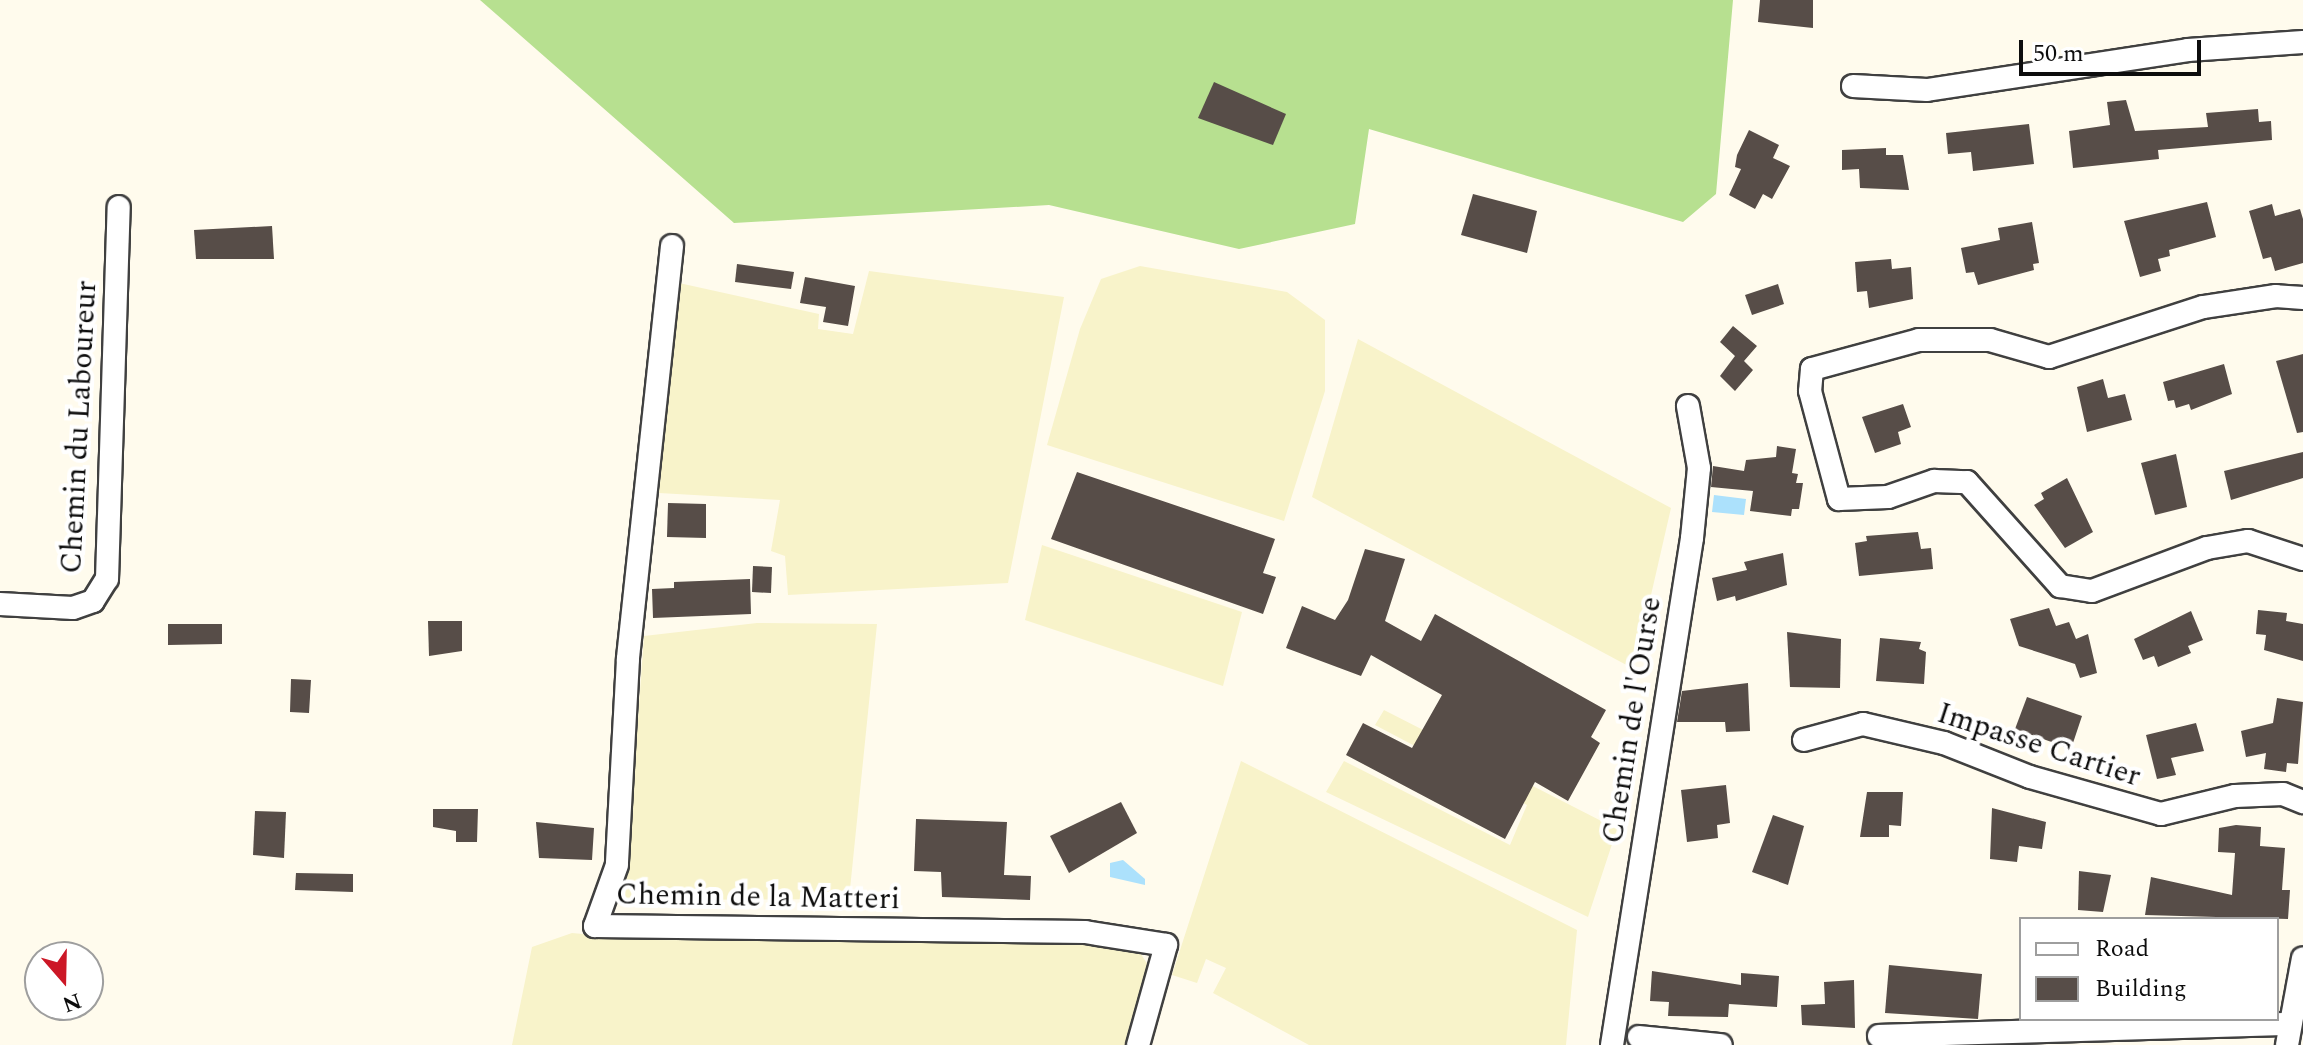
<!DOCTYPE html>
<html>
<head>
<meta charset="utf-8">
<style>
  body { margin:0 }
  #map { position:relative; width:2303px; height:1045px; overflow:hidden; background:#fffbed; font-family:Spectral,serif }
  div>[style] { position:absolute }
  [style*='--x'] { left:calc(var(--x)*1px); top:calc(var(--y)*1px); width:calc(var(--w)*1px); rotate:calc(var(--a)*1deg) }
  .farmland>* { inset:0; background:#f8f3ca }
  .forest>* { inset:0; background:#b7e090 }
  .water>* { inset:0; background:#ace1fc }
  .building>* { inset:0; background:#574d48 }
  .roads { filter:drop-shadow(2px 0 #404040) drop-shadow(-2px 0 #404040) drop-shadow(0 2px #404040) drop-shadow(0 -2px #404040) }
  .street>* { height:22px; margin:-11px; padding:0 11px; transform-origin:11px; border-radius:11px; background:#fff }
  span { translate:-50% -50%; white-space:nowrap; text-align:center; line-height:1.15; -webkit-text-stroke:8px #fff; paint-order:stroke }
  .street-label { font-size:30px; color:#0d0d0d }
  .legend { position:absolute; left:2019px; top:917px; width:260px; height:104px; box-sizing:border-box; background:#fff; border:2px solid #9e9e9e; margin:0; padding:10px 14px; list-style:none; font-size:24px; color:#0d0d0d }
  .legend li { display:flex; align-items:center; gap:16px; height:40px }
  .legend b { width:40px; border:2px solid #9e9e9e }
  .north { position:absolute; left:24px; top:941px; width:80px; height:80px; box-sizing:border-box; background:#fff; border:2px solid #9e9e9e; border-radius:50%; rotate:160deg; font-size:22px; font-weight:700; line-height:32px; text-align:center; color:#0d0d0d }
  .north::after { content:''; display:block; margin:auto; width:28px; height:36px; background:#cc1726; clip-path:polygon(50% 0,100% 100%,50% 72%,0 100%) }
  .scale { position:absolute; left:2019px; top:40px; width:182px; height:36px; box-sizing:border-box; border:4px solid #0d0d0d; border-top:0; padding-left:10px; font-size:24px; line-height:28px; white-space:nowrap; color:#0d0d0d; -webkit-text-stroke:6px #fff; paint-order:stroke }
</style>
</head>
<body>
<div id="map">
  <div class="farmland">
    <i style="clip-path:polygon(1140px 266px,1287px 292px,1325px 320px,1325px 391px,1284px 521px,1047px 445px,1080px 329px,1101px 279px)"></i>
    <i style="clip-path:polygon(869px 271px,1064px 297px,1008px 583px,788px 595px,785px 556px,771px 551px,780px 500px,659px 493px,679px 283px,819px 314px,818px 329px,853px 334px)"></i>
    <i style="clip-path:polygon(1358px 339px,1671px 508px,1634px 669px,1312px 497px)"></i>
    <i style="clip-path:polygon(1042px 545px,1242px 612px,1223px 686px,1025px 620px)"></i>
    <i style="clip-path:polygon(757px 623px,877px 624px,849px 899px,625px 900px,644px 636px)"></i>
    <i style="clip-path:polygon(1384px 710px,1617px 829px,1588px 917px,1326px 792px,1344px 761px,1510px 845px,1527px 805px,1375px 725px)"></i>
    <i style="clip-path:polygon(1241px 761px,1577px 930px,1566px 1045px,1309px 1045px,1213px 993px,1226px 968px,1206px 959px,1197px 983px,1172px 975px)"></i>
    <i style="clip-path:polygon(572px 933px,648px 940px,1114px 942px,1139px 951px,1148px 965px,1128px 1045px,512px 1045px,532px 947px)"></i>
  </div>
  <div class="forest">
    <i style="clip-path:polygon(480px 0,1733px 0,1716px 194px,1683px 222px,1369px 129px,1355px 224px,1239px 249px,1049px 205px,734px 223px)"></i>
  </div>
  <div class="water">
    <i style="clip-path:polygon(1714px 495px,1746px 499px,1744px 515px,1712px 512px)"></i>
    <i style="clip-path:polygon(1123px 860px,1145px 879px,1145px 885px,1110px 877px,1110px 863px)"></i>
  </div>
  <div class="building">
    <i style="clip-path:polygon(1760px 0,1813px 0,1813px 28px,1758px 22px)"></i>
    <i style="clip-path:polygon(1214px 82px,1286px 114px,1273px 145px,1198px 118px)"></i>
    <i style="clip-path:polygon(2126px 100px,2135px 131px,2208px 127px,2206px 113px,2258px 109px,2259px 122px,2271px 121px,2272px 140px,2158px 150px,2159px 159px,2073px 168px,2069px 131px,2110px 125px,2107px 102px)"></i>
    <i style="clip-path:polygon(2029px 124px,2034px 164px,1973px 171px,1971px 152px,1948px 154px,1946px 133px)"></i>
    <i style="clip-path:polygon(1749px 130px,1779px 145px,1773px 158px,1790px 166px,1772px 199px,1763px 194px,1755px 209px,1729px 195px,1741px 169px,1735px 167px,1737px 155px)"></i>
    <i style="clip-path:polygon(1886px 148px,1886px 155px,1903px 155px,1909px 190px,1860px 188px,1859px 169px,1842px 170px,1842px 150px)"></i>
    <i style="clip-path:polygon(1473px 194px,1537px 211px,1527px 253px,1461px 235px)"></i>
    <i style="clip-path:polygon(2207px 202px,2216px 237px,2169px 250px,2170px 256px,2158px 259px,2161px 271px,2140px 277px,2124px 221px)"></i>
    <i style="clip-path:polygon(2272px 204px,2275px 216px,2300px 209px,2303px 219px,2303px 263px,2275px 271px,2271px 257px,2263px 259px,2249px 211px)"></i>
    <i style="clip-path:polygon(2032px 222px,2039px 263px,2033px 264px,2034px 270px,1978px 285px,1974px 272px,1966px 273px,1961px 248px,2000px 240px,1998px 228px)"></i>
    <i style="clip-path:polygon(272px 226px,274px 259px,196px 259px,194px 230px)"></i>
    <i style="clip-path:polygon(1891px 259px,1892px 269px,1911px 267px,1913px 299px,1869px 308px,1867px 291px,1857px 292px,1855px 262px)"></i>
    <i style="clip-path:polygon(737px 264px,794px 272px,791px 289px,735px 282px)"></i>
    <i style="clip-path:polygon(805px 277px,855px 286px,848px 326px,823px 322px,826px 307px,800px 303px)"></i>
    <i style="clip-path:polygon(1778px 284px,1784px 304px,1752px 315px,1745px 295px)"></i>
    <i style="clip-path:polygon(1733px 326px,1757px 346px,1744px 361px,1753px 370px,1735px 391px,1720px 376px,1735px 356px,1720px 342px)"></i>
    <i style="clip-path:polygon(2303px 354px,2303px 432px,2297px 433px,2276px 361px)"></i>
    <i style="clip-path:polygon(2224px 364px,2232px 394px,2191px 410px,2189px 404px,2176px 408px,2174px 400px,2168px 401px,2163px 382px)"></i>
    <i style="clip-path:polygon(2103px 379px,2108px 398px,2125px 394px,2132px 420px,2087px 432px,2077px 387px)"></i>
    <i style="clip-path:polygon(1903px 404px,1911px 427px,1898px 432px,1901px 444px,1875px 453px,1862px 417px)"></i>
    <i style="clip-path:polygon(1777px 446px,1796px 449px,1792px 473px,1798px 474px,1796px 483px,1803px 483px,1799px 509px,1792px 509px,1791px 516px,1750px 511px,1753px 491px,1711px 487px,1713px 466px,1744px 471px,1746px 460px,1776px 457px)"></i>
    <i style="clip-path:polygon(2303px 452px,2303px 478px,2231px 500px,2224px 471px)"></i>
    <i style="clip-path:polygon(2176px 454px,2187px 507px,2155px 515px,2141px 463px)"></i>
    <i style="clip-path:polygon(1077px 472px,1275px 539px,1263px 573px,1276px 577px,1263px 614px,1051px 539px)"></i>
    <i style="clip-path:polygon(2067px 478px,2093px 532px,2065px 548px,2034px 505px,2044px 499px,2041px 493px)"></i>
    <i style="clip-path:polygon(668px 503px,706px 504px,706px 538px,667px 537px)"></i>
    <i style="clip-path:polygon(1918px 532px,1921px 549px,1931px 548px,1933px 569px,1859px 576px,1855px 543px,1867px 541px,1866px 536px)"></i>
    <i style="clip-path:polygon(1365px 549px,1405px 559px,1385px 621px,1421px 641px,1435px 614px,1606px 710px,1591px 737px,1600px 743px,1568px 801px,1535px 782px,1505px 839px,1346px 755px,1363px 723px,1412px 748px,1442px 695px,1371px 655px,1361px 676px,1286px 648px,1302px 606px,1335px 620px,1348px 600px)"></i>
    <i style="clip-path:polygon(1783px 553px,1787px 585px,1736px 601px,1735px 596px,1717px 601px,1712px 578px,1747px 570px,1744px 562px)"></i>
    <i style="clip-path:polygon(753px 566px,772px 567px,771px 593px,752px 592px)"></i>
    <i style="clip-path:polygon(750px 579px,751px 614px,653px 618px,652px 589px,674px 588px,674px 582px)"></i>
    <i style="clip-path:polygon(2049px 608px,2056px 626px,2069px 622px,2076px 639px,2088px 634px,2097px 673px,2080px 678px,2075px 664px,2019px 646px,2010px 619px)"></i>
    <i style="clip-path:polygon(2258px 610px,2287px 613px,2286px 621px,2303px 624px,2303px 661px,2264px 650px,2266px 635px,2256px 634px)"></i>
    <i style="clip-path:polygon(2191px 611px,2203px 640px,2188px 646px,2191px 653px,2158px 667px,2154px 656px,2143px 660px,2134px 639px)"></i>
    <i style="clip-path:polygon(428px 621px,462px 621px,462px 651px,429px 656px)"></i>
    <i style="clip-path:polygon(168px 624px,222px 624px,222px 644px,168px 645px)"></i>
    <i style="clip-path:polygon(1787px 632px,1841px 639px,1840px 688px,1790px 687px)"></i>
    <i style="clip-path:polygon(1880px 638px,1921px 642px,1919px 649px,1926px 652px,1924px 684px,1876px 681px)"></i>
    <i style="clip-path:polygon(291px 679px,311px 680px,309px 713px,290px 712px)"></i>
    <i style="clip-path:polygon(1748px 683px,1750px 731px,1726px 732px,1725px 722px,1677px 722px,1682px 691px)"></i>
    <i style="clip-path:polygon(2027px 697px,2082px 716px,2071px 749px,2015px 729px)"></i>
    <i style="clip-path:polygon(2277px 698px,2303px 702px,2298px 764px,2287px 763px,2286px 772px,2264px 769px,2266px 753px,2246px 757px,2241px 731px,2273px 723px)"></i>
    <i style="clip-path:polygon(2196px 723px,2204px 751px,2171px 758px,2176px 775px,2157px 779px,2146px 735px)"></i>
    <i style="clip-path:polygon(1726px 785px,1730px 823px,1717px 825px,1718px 838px,1687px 842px,1681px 790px)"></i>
    <i style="clip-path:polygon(1867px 792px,1903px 792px,1901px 826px,1889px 825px,1889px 837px,1860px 837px)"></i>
    <i style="clip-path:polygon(1121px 802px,1137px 833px,1069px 873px,1050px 836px)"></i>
    <i style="clip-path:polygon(1992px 808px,2046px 822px,2042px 849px,2019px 846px,2017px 862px,1990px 859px)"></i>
    <i style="clip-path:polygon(433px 809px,478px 809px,477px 842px,456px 842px,456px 831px,433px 827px)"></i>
    <i style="clip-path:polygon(255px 811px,286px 812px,284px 858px,253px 855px)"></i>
    <i style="clip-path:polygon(1773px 815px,1804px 826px,1788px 885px,1752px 872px)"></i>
    <i style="clip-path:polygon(916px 819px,1007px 822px,1004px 875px,1031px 876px,1030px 900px,942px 897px,941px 872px,914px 871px)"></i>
    <i style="clip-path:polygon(536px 822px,594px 828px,592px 860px,539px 858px)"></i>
    <i style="clip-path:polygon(2236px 825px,2261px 827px,2260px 846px,2285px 848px,2282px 890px,2290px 890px,2288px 919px,2145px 915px,2151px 877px,2232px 895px,2235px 853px,2218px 852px,2219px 828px)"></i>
    <i style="clip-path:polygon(2079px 871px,2111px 875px,2103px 912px,2078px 910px)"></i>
    <i style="clip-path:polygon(296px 873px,353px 874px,353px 892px,295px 890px)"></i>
    <i style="clip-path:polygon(1889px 965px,1982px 974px,1978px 1019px,1885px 1013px)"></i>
    <i style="clip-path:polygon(1652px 971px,1741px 985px,1741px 973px,1779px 976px,1777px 1007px,1729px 1004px,1728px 1017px,1668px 1016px,1669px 1002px,1650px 1001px)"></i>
    <i style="clip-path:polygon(1854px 980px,1855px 1028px,1802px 1025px,1801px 1005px,1825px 1004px,1824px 982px)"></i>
  </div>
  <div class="roads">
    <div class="street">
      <i style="--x:1853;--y:86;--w:74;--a:3.1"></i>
      <i style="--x:1927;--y:90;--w:264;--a:-8.7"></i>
      <i style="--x:2188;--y:50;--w:115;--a:-4"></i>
      <i style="--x:672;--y:246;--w:415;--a:96.1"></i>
      <i style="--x:628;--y:659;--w:206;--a:93.1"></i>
      <i style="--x:617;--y:865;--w:65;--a:109.8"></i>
      <i style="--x:595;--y:926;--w:490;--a:0.7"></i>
      <i style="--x:1085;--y:932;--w:82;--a:9.1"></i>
      <i style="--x:1166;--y:945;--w:104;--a:105.6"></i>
      <i style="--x:2303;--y:298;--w:27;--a:-176"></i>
      <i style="--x:2276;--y:296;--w:74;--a:171.4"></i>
      <i style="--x:2203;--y:307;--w:162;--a:162"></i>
      <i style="--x:2049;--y:357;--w:61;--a:-163.9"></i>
      <i style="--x:1990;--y:340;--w:71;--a:180"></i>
      <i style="--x:1919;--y:340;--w:111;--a:164.8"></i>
      <i style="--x:1812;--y:369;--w:22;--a:95"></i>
      <i style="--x:1810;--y:391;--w:112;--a:75"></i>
      <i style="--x:1839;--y:499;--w:49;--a:-2.3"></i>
      <i style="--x:1888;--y:497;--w:49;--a:-19.2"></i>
      <i style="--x:1934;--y:481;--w:33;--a:2"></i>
      <i style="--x:1967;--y:482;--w:140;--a:48.2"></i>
      <i style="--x:2060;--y:586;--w:32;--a:9"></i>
      <i style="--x:2092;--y:591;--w:123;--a:-20.5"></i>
      <i style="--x:2207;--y:548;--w:42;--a:-9.7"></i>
      <i style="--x:2248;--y:541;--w:58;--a:18.1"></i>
      <i style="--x:0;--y:604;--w:73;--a:3.1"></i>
      <i style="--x:73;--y:608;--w:21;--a:-19"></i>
      <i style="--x:93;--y:601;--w:26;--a:-58"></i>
      <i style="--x:107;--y:579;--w:372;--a:-88.2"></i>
      <i style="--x:1804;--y:740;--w:61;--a:-15.2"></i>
      <i style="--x:1863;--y:724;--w:83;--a:13.2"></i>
      <i style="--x:1944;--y:743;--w:92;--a:21.6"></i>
      <i style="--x:2030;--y:777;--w:136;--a:15.8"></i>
      <i style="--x:2161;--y:814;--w:76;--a:-13.7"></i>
      <i style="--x:2235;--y:796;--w:48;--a:-2.4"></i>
      <i style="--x:2283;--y:794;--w:22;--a:22"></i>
      <i style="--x:1879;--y:1036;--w:411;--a:-1.7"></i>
      <i style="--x:1639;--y:1037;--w:82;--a:5.6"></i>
      <i style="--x:1612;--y:1045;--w:513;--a:-81.03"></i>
      <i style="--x:1692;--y:538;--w:70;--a:-84.3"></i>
      <i style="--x:1699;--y:468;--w:63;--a:-100.1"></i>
      <i style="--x:2287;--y:1045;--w:88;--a:-79.6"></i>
    </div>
  </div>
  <div class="street-label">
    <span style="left:79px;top:427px;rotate:-87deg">Chemin du Laboureur</span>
    <span style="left:1632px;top:720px;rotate:-81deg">Chemin de l'Ourse</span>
    <span style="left:2039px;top:745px;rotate:18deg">Impasse Cartier</span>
    <span style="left:758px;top:897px;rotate:1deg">Chemin de la Matteri</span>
  </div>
  <ul class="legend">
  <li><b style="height:10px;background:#fff"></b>Road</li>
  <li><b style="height:22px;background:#574d48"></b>Building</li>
  </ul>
  <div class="north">N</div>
  <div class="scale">50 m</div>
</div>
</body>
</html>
